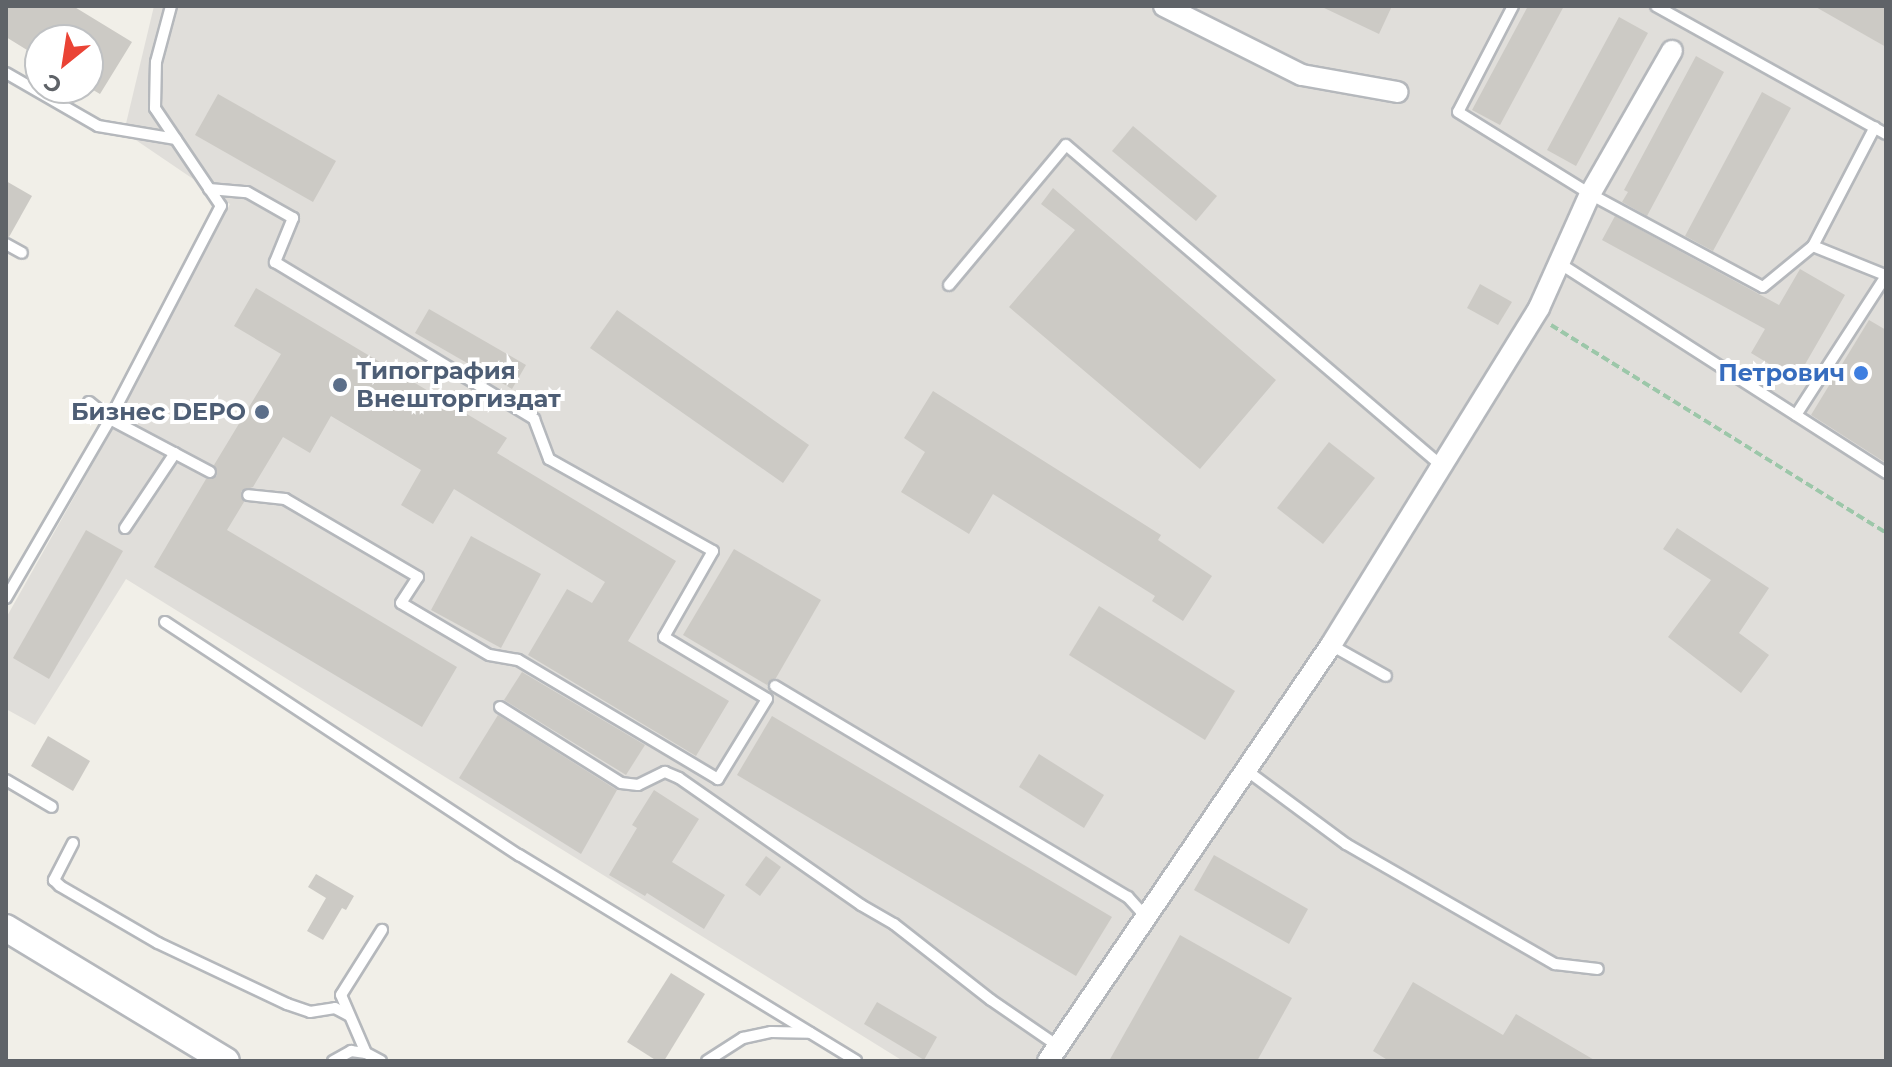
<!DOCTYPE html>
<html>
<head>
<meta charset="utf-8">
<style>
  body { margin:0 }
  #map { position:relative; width:1892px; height:1067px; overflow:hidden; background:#f1efe8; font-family:Montserrat,sans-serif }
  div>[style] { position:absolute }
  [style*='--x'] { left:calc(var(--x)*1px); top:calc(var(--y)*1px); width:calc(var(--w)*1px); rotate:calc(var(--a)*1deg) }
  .industrial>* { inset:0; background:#e0deda }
  .building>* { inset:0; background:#cccac5 }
  .path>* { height:4px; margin-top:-2px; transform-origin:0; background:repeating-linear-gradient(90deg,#9cc7a9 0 8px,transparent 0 12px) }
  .roads { filter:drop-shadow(2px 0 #b5b8bc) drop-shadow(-2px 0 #b5b8bc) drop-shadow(0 2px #b5b8bc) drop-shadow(0 -2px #b5b8bc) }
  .service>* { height:10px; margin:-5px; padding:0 5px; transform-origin:5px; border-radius:5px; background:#fff }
  .minor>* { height:20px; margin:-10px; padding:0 10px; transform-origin:10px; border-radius:10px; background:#fff }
  .tertiary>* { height:26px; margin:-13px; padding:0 13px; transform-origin:13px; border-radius:13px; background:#fff }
  .dots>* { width:22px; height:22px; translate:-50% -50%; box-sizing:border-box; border:4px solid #fff; border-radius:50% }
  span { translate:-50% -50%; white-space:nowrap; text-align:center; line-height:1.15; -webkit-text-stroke:8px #fff; paint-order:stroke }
  .service-label { font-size:24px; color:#4e5e75; font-weight:700 }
  .left { translate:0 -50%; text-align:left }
  .right { translate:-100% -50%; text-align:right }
  .shop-label { font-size:24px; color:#366cbe; font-weight:700 }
  .frame { position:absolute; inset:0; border:8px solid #5f6368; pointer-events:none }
  .north { position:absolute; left:24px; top:24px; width:80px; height:80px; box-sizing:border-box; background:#fff; border:2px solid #bfc1c3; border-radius:50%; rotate:210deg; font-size:22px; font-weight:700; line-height:32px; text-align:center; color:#5f6368 }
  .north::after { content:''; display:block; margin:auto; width:28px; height:36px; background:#ea4335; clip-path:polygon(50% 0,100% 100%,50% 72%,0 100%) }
</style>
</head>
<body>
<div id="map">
  <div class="industrial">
    <i style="clip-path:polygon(154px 6px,1886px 6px,1886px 1061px,903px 1061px,126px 579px,35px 725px,6px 709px,6px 618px,109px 435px,230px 204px,124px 132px)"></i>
  </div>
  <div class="building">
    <i style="clip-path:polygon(6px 6px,73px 6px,132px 42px,100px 94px,88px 87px,88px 40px,40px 40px,40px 58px,6px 37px)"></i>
    <i style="clip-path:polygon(1320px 6px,1392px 6px,1379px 34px)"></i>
    <i style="clip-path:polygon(1528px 6px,1564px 6px,1500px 125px,1472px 110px)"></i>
    <i style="clip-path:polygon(1814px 6px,1886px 6px,1886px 47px)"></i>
    <i style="clip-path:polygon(1619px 17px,1648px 33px,1576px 166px,1547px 150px)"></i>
    <i style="clip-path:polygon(1696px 56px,1724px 72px,1647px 216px,1622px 202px,1628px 192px,1624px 190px)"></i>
    <i style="clip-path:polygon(1762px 92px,1791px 108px,1713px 251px,1685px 236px)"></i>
    <i style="clip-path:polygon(218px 94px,336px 161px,313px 202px,195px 135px)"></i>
    <i style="clip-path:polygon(1133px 126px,1217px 196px,1196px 221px,1112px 151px)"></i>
    <i style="clip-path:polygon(6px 181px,32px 196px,9px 237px,6px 236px)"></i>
    <i style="clip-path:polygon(1053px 188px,1276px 380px,1200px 469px,1009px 307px,1075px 230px,1041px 204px)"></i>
    <i style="clip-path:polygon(1615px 216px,1779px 305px,1800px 269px,1845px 295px,1796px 380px,1751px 353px,1765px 329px,1602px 240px)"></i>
    <i style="clip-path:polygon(1480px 284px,1512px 302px,1498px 325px,1467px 308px)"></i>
    <i style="clip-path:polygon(256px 288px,507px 438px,497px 453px,676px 561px,628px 641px,729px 701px,696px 756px,528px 655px,567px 589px,592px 603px,605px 582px,454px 489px,433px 524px,401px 505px,421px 470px,331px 416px,310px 453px,283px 437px,253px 487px,241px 491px,244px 502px,227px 530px,457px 667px,422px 727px,154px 567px,206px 479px,217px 476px,214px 465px,281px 354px,234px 326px)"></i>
    <i style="clip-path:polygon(429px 309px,526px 365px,512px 389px,415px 333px)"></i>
    <i style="clip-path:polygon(617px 310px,809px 445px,783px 483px,590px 348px)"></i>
    <i style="clip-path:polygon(1869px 320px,1886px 330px,1886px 463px,1811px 415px)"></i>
    <i style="clip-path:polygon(933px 391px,1161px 535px,1158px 540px,1212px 576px,1183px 621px,1152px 601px,1155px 596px,993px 494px,969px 534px,901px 492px,925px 452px,904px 438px)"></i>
    <i style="clip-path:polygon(1329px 442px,1375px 478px,1323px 544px,1277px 508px)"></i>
    <i style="clip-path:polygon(1677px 528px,1769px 588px,1739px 633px,1769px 655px,1741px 693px,1668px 637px,1711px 580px,1663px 549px)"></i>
    <i style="clip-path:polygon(86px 530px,123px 551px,49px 679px,13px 658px)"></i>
    <i style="clip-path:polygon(471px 536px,541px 574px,501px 648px,431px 610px)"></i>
    <i style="clip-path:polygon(734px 549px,821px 600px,776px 678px,767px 685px,683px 635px)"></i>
    <i style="clip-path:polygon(1099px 606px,1235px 691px,1205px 740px,1069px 655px)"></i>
    <i style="clip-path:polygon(522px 672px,645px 745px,626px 775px,504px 700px)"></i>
    <i style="clip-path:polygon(498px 715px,617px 790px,581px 854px,459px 778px)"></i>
    <i style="clip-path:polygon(772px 716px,1112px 917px,1076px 976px,737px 775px)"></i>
    <i style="clip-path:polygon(48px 736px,90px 761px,73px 791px,31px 766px)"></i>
    <i style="clip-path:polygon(1039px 754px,1104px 795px,1084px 828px,1019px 787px)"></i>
    <i style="clip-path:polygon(654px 790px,699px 819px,672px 862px,725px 895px,704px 929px,647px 893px,645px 896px,609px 875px,637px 828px,632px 825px)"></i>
    <i style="clip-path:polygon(1214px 855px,1308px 909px,1289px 944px,1194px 890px)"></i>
    <i style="clip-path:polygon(766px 856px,781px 867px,760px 896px,745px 885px)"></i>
    <i style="clip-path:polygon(316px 874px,354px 896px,346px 910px,342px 908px,323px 940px,307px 931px,326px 898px,308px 887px)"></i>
    <i style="clip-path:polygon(1180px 935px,1292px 998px,1257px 1061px,1109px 1061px)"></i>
    <i style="clip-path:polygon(671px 973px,705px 994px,664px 1061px,657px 1061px,627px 1042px)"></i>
    <i style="clip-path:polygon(1413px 982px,1503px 1035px,1516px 1014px,1596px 1061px,1389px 1061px,1373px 1051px)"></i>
    <i style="clip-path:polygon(877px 1002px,937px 1037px,924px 1060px,864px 1024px)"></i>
  </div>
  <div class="path">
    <i style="--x:1551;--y:325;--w:394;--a:31.8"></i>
  </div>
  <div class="roads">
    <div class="service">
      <i style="--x:1513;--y:6;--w:119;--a:117.4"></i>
      <i style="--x:1458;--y:112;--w:155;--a:31.8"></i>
      <i style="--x:1590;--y:194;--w:196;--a:28.3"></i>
      <i style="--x:1763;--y:287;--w:65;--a:-39.4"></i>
      <i style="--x:1813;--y:246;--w:134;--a:-62.5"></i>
      <i style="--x:1656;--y:6;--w:263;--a:29.1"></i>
      <i style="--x:6;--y:73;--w:106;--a:29.9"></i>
      <i style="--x:98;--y:126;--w:79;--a:9.5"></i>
      <i style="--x:209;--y:189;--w:38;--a:5"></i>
      <i style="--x:247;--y:192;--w:53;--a:29.5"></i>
      <i style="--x:293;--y:218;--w:48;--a:112.2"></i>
      <i style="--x:275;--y:262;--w:303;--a:31.2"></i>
      <i style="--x:534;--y:419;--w:43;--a:69.4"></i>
      <i style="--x:549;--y:459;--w:188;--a:29.3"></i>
      <i style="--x:713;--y:551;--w:99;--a:119.7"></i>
      <i style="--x:664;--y:637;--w:120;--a:31"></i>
      <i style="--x:767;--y:699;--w:94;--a:121.5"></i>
      <i style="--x:718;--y:779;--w:233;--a:-149.2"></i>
      <i style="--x:518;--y:660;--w:29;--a:-170"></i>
      <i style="--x:489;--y:655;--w:102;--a:-149.4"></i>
      <i style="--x:401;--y:603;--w:31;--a:-57"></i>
      <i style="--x:418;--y:577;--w:154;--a:-149.6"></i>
      <i style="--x:285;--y:499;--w:37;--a:-174"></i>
      <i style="--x:6;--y:244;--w:18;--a:29"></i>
      <i style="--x:1813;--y:246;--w:78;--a:21.9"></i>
      <i style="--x:1559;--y:263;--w:389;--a:32.7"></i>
      <i style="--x:949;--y:285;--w:182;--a:-50.1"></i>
      <i style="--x:1066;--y:145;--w:494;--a:40.5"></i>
      <i style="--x:89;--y:402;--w:27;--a:39"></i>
      <i style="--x:110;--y:419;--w:113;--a:27.9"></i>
      <i style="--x:1796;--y:415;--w:166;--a:-57.1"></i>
      <i style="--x:125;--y:528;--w:90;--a:-56.3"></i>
      <i style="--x:6;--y:598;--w:207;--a:-59.8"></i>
      <i style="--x:110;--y:419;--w:240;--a:-62.5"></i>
      <i style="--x:221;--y:206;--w:118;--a:-124"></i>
      <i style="--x:155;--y:108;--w:46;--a:-88.8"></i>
      <i style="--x:156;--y:62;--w:58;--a:-75"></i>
      <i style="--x:165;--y:622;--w:424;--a:33.4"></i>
      <i style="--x:519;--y:855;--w:395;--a:31.4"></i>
      <i style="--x:1331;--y:645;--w:63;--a:29.4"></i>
      <i style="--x:775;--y:686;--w:411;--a:30.9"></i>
      <i style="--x:1128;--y:897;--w:25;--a:48"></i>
      <i style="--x:500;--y:707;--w:143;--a:32.1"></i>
      <i style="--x:621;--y:783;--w:17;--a:7"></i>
      <i style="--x:638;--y:785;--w:30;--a:-26"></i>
      <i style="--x:665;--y:772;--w:15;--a:23"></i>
      <i style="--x:679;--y:778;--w:222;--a:34.9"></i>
      <i style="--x:861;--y:905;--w:38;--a:30"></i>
      <i style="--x:894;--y:924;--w:123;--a:38.1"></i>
      <i style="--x:991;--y:1000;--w:81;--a:34.5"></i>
      <i style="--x:1246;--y:770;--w:124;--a:36.5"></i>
      <i style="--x:1346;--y:844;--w:241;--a:29.9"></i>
      <i style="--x:1555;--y:964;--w:43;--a:6.6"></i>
      <i style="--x:6;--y:780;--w:53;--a:30.4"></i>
      <i style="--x:73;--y:843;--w:42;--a:117.2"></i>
      <i style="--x:54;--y:880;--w:8;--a:45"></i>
      <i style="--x:60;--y:886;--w:113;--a:30.2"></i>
      <i style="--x:158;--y:943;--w:143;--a:25.3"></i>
      <i style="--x:287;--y:1004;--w:24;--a:19"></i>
      <i style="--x:310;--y:1012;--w:25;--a:-9"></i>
      <i style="--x:335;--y:1008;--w:15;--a:28"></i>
      <i style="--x:366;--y:1053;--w:63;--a:-113.3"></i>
      <i style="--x:341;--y:995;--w:77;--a:-57.8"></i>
      <i style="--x:333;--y:1061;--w:21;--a:-29"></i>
      <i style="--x:351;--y:1051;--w:15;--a:8"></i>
      <i style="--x:366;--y:1053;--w:17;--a:28"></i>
      <i style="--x:707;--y:1061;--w:43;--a:-32.6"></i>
      <i style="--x:743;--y:1038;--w:29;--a:-12"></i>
      <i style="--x:771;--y:1032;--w:39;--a:1"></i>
    </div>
    <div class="minor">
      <i style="--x:1164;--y:6;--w:154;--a:26.6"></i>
      <i style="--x:1302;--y:75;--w:97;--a:10.1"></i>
      <i style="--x:1048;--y:1061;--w:503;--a:-55.77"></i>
      <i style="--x:1331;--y:645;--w:396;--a:-58.3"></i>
      <i style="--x:1539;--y:308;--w:125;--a:-65.9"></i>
      <i style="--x:1590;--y:194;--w:165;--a:-60.2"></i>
    </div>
    <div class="tertiary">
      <i style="--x:6;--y:928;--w:257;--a:31.2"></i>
    </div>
  </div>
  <div class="dots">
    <i style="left:1861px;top:373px;background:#3f7fe0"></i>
    <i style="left:340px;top:385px;background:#5c6f8a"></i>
    <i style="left:262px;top:412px;background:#5c6f8a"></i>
  </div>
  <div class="service-label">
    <span class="left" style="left:356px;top:385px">Типография<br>Внешторгиздат</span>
    <span class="right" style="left:246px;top:412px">Бизнес DEPO</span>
  </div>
  <div class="shop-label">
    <span class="right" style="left:1845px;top:373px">Петрович</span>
  </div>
  <div class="frame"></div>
  <div class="north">С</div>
</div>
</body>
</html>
